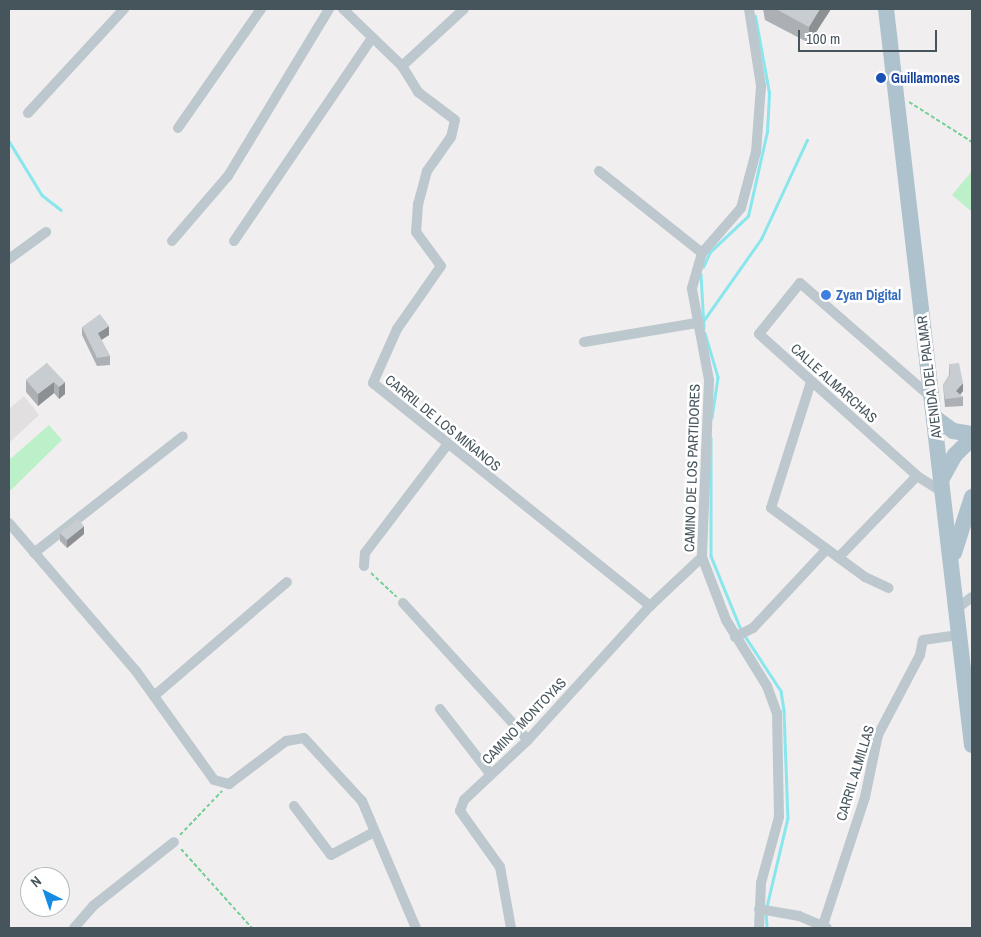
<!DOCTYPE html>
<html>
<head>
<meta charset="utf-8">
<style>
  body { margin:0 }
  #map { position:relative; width:981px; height:937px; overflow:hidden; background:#f1eeef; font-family:"Archivo Narrow",sans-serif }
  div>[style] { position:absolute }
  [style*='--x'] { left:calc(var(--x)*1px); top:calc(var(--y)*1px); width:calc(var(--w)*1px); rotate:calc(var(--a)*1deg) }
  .education>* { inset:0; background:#e2dfe1 }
  .green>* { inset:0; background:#bcf0c9 }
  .stream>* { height:2.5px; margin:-1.25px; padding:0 1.25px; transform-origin:1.25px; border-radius:1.25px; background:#89e6ed }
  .path>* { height:2px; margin-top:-1px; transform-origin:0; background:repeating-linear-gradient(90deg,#74ce95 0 4px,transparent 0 6.5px) }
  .street>* { height:10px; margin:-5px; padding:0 5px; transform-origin:5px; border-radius:5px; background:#bcc8ce }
  .primary>* { height:16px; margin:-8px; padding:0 8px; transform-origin:8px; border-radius:8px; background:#aec2ce }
  .wall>* { inset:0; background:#acb0b4 }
  .shaded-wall>* { inset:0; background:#8c9092 }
  .building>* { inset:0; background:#c8cdd1 }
  .dots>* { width:14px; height:14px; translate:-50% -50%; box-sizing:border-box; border:2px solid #fff; border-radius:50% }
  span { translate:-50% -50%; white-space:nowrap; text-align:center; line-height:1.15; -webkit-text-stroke:5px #fff; paint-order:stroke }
  .transit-label { font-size:14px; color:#164399; font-weight:700 }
  .left { translate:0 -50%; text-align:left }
  .shop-label { font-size:14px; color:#366cbe; font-weight:700 }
  .street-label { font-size:14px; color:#46555c }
  .frame { position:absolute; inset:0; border:10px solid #46555c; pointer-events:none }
  .north { position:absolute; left:20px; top:867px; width:50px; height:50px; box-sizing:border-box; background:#fff; border:1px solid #b5bbbe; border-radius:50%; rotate:319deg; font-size:14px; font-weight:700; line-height:20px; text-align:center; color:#46555c }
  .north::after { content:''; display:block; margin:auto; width:18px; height:22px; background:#168be3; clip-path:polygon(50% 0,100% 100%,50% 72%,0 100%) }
  .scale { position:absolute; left:798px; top:30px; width:139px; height:22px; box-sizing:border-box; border:2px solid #46555c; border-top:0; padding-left:6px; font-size:15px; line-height:18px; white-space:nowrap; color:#46555c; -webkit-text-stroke:4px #fff; paint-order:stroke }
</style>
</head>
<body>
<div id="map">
  <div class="education">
    <i style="clip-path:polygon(24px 396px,39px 415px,9px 443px,9px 409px)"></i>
  </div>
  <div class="green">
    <i style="clip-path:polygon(972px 171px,972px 212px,952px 195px)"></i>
    <i style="clip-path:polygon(49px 425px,62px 440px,9px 492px,9px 460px)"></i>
  </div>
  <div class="stream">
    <i style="--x:9;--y:141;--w:63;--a:58.6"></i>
    <i style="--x:42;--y:195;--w:24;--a:38"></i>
    <i style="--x:703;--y:267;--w:17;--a:-65"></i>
    <i style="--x:710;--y:252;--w:52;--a:-43.5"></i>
    <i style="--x:748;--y:216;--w:86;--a:-77.3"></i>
    <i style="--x:767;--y:132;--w:39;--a:-87"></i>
    <i style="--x:769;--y:93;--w:78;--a:-100.3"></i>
    <i style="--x:701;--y:274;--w:54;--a:86.8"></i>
    <i style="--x:704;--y:320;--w:99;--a:-54.9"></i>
    <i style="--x:761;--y:239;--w:109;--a:-65.1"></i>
    <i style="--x:705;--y:333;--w:46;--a:73.5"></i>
    <i style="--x:718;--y:377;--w:41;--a:98.3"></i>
    <i style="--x:711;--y:438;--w:118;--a:90"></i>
    <i style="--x:711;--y:556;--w:82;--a:67.8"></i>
    <i style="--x:745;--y:636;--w:66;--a:56.8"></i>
    <i style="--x:781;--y:691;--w:20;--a:81"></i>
    <i style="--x:784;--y:711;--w:107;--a:87.9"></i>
    <i style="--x:788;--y:818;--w:91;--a:103.3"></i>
    <i style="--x:766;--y:912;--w:16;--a:86"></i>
  </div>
  <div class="path">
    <i style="--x:909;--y:102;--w:75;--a:32.4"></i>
    <i style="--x:371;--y:573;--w:35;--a:43"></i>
    <i style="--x:180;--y:835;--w:61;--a:-46.3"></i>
    <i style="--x:181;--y:849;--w:106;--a:48.1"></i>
  </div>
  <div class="street">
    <i style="--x:343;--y:9;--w:82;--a:44"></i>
    <i style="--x:402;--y:66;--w:31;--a:58"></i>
    <i style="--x:418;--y:92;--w:46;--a:37.1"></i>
    <i style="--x:455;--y:120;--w:17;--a:103"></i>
    <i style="--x:451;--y:137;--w:42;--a:125.2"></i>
    <i style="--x:427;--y:171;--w:34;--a:105"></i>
    <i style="--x:418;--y:204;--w:28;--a:94"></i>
    <i style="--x:416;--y:232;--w:42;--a:53.7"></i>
    <i style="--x:441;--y:266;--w:77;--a:124.9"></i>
    <i style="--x:397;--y:329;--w:59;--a:114"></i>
    <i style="--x:373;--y:383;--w:356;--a:38.8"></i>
    <i style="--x:749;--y:9;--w:78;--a:81.1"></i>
    <i style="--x:761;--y:86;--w:66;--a:94.3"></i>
    <i style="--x:756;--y:152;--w:58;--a:105"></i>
    <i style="--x:741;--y:208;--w:60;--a:130.9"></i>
    <i style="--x:702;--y:253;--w:37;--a:106"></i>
    <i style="--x:692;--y:289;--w:93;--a:79.4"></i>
    <i style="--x:709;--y:380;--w:177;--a:92.3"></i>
    <i style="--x:702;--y:557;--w:67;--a:69.1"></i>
    <i style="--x:726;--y:620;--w:78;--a:58.2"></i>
    <i style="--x:767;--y:686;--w:29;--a:70"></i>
    <i style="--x:777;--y:713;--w:104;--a:88.9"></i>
    <i style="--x:779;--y:817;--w:68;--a:105.3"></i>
    <i style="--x:761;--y:883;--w:45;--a:92.5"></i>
    <i style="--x:402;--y:66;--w:84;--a:-42.6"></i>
    <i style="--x:28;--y:113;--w:142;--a:-47.3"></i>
    <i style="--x:178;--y:128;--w:145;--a:-55.1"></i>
    <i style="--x:599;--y:171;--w:132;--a:38.5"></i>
    <i style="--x:172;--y:241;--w:86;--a:-49.3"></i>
    <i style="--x:228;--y:176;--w:195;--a:-58.8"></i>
    <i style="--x:234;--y:241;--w:245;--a:-55.8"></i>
    <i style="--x:9;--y:259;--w:46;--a:-36.1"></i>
    <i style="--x:584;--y:342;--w:114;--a:-9.6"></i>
    <i style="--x:811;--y:382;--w:132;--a:107.6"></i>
    <i style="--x:771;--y:508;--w:117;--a:36.3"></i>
    <i style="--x:865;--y:577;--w:26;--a:25"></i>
    <i style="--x:932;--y:398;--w:175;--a:-138.9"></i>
    <i style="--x:800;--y:283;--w:65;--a:128.8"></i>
    <i style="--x:759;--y:334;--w:212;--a:41.9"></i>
    <i style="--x:917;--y:476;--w:31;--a:32"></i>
    <i style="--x:9;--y:523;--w:195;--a:49.4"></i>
    <i style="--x:136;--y:671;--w:134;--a:54.4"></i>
    <i style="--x:214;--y:780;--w:16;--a:15"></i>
    <i style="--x:229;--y:784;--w:71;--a:-37"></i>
    <i style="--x:286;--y:741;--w:18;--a:-9"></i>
    <i style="--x:304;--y:738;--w:86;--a:47.4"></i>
    <i style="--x:362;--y:801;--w:138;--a:67"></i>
    <i style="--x:34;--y:553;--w:189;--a:-38.1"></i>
    <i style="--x:839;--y:557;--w:112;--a:-46.1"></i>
    <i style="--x:364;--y:566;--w:13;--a:-86"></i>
    <i style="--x:365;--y:553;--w:136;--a:-52.8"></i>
    <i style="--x:403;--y:603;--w:185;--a:47.6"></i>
    <i style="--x:956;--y:609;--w:20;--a:-37"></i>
    <i style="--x:735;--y:637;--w:20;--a:-27"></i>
    <i style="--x:753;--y:628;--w:108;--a:-46.9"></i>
    <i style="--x:154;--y:696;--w:175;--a:-40.6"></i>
    <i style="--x:440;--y:709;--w:83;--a:52.3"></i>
    <i style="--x:294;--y:806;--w:61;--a:52.9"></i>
    <i style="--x:331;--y:855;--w:49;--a:-28.1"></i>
    <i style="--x:759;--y:909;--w:41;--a:9.9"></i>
    <i style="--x:799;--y:916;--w:30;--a:23"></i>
    <i style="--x:823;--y:925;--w:135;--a:-71.8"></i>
    <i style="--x:865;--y:797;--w:63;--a:-78.2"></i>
    <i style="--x:878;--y:735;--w:90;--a:-62.3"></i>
    <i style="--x:920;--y:655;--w:15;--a:-79"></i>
    <i style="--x:923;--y:640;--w:36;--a:-8"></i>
    <i style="--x:74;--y:928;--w:29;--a:-49"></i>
    <i style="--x:93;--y:906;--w:103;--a:-38.3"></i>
    <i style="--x:511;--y:928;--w:62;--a:-100.2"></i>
    <i style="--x:500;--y:867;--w:69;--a:-125.5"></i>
    <i style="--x:460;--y:811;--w:12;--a:-70"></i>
    <i style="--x:464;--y:800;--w:88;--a:-43.2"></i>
    <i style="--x:528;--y:740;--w:181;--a:-47.7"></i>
    <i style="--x:650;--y:606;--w:71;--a:-43.3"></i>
  </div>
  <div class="primary">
    <i style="--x:886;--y:9;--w:741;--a:83.34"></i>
    <i style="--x:934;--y:417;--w:24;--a:36"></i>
    <i style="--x:953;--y:431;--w:19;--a:9"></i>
    <i style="--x:941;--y:480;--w:29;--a:-61"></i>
    <i style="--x:955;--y:455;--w:24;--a:-45"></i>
    <i style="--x:954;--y:553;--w:59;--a:-72.2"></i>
  </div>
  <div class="wall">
    <i style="clip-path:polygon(763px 9px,831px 9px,809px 43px,765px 20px)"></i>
    <i style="clip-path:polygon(82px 327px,109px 335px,101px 340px,110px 356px,110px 365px,97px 366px,82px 335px)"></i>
    <i style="clip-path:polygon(47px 363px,65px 394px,59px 399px,54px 393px,38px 406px,26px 392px,26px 380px)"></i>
    <i style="clip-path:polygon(949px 364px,963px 391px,960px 395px,963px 397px,963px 406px,945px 407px,943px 385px,949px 375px)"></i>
    <i style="clip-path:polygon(60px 533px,84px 534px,67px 548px,60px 541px)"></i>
  </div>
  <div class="shaded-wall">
    <i style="clip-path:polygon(820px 9px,831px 9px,809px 43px,809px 27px)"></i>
    <i style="clip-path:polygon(109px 326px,109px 335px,98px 342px,98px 333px)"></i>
    <i style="clip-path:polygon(54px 382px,54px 393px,38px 406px,38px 394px)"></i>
    <i style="clip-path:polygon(65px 382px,65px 394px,59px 399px,59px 387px)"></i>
    <i style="clip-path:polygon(963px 383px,963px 391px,957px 398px,956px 391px)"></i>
    <i style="clip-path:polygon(84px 526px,84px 534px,67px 548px,67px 540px)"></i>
  </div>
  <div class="building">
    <i style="clip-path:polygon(776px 9px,820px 9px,809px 27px)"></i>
    <i style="clip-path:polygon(100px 314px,109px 326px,98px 333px,110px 356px,97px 358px,82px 327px)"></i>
    <i style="clip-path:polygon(47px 363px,65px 382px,59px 387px,54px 382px,38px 394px,26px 380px)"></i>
    <i style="clip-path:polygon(959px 363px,963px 383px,956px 391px,963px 397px,945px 399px,943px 385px,950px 374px,949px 364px)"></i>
    <i style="clip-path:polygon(78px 519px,84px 526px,67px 540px,60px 533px)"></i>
  </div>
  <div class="dots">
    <i style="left:881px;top:78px;background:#1a4fb4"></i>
    <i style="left:826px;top:295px;background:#3f7fe0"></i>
  </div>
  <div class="transit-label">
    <span class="left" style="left:891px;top:78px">Guillamones</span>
  </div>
  <div class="shop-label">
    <span class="left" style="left:836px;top:295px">Zyan Digital</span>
  </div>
  <div class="street-label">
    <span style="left:929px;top:377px;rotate:-97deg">AVENIDA DEL PALMAR</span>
    <span style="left:834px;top:383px;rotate:42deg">CALLE ALMARCHAS</span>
    <span style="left:443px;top:423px;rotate:39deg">CARRIL DE LOS MIÑANOS</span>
    <span style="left:692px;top:468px;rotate:-88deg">CAMINO DE LOS PARTIDORES</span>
    <span style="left:524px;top:721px;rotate:-46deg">CAMINO MONTOYAS</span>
    <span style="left:855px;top:773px;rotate:-73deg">CARRIL ALMILLAS</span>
  </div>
  <div class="frame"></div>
  <div class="north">N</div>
  <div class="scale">100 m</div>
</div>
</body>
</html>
